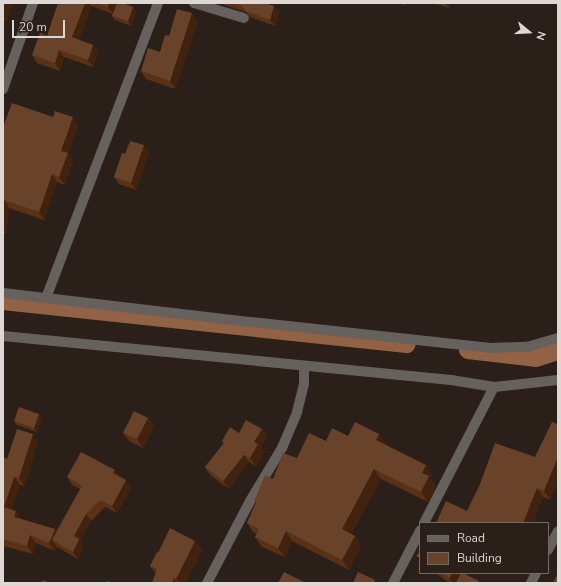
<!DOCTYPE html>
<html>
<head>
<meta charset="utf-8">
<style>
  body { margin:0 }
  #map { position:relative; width:561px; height:586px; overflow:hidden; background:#2b1f19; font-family:"Nunito Sans",sans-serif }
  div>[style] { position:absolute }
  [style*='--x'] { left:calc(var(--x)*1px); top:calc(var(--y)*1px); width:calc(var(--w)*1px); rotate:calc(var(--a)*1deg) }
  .canal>* { height:18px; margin:-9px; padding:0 9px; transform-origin:9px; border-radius:9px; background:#936144 }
  .street>* { height:10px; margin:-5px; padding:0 5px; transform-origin:5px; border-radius:5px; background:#67615e }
  .wall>* { inset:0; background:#5a3114 }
  .shaded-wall>* { inset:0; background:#41220e }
  .building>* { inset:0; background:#684229 }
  span { translate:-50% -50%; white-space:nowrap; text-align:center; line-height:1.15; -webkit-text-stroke:4px #2b1f19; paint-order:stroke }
  .frame { position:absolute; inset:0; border:4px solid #ded7d3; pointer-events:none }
  .legend { position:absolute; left:419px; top:522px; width:130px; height:52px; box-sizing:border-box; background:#2b1f19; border:1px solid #736963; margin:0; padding:5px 7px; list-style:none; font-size:12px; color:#ded7d3 }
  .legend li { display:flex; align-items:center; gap:8px; height:20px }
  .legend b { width:20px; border:1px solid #736963 }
  .north { position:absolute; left:509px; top:12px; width:40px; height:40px; -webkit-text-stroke:3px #2b1f19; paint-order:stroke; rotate:108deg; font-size:11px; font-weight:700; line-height:16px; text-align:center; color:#ded7d3 }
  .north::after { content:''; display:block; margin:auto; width:14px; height:18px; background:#ded7d3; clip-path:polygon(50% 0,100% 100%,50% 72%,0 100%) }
  .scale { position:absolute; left:12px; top:20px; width:53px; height:18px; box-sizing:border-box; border:2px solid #ded7d3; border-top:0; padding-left:5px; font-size:12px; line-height:14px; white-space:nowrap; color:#ded7d3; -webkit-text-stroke:3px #2b1f19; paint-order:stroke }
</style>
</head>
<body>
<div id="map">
  <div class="canal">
    <i style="--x:3;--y:301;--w:406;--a:6.1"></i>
    <i style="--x:468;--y:350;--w:68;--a:6.7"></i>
    <i style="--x:536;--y:358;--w:23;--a:-18"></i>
  </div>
  <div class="street">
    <i style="--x:194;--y:3;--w:52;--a:16.7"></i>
    <i style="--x:3;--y:89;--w:91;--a:-70.8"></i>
    <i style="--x:3;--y:293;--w:250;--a:6.7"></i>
    <i style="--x:251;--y:322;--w:241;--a:6.2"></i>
    <i style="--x:491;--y:348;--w:36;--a:-2"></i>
    <i style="--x:527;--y:347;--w:32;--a:-16"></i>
    <i style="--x:46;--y:298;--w:316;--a:-69.2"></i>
    <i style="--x:3;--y:336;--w:450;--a:5.6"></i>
    <i style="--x:451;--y:380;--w:44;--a:9.2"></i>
    <i style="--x:494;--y:387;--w:64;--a:-6.2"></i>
    <i style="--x:424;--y:523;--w:153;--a:-62.8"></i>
    <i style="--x:548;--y:550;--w:21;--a:-62"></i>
    <i style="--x:207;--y:583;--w:93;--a:-62.3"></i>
    <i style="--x:250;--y:501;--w:62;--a:-58.9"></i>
    <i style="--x:282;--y:448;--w:39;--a:-67"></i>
    <i style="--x:297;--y:412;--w:29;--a:-76"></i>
    <i style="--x:304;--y:384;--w:17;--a:-90"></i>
    <i style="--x:393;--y:583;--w:59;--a:-62.6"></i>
    <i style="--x:531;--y:583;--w:11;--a:-63"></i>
  </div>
  <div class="wall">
    <i style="clip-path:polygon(3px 3px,7px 21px,3px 19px)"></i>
    <i style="clip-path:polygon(58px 3px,123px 3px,133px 7px,136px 11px,131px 26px,115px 20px,112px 16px,113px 14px,91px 6px,79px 40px,93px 45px,98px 52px,93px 67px,64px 57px,60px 71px,37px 63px,32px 55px,47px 36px)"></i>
    <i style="clip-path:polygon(223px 3px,264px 3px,274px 6px,279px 13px,275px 26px,250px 17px,246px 12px,224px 5px)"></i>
    <i style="clip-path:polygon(398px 3px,406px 3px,405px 5px)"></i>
    <i style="clip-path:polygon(435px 3px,450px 3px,449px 8px,436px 4px)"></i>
    <i style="clip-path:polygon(198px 21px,175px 89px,146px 79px,141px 71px,160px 52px,169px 36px)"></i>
    <i style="clip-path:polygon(53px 117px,78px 125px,68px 154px,73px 161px,65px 185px,57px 182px,44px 220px,9px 208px,6px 233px,3px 233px,3px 127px)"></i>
    <i style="clip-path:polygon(144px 145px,149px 152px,136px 190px,119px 184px,114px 177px,125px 154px)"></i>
    <i style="clip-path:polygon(39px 414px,42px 418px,37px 432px,17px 425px,14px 421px)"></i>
    <i style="clip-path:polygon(148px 418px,154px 426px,143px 448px,129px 441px,123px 433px)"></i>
    <i style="clip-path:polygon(262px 429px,267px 436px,261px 448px,264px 452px,256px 466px,249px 462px,229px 489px,210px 475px,205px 467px,223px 444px,222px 441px,239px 433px)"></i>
    <i style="clip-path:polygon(379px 434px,386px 444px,385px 445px,432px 475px,430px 478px,436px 486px,428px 502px,381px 479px,351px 534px,355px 536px,361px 545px,349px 570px,292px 541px,285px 557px,262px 547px,255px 537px,257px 534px,253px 532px,247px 523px,256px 502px,255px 499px,273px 479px,297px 458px,348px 436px)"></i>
    <i style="clip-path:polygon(38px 443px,24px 486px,20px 485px,11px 510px,21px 519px,55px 529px,56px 532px,80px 489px,72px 485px,67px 477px,120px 477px,131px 488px,117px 513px,105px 507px,91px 521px,80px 541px,84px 547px,78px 559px,57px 547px,55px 551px,36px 543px,33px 554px,3px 546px,3px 457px,7px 459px)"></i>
    <i style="clip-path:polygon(535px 457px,551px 500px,543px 497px,533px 523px,436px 523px,467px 511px)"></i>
    <i style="clip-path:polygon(195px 541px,202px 550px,186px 583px,152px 583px,156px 574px,150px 566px,158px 553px)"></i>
    <i style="clip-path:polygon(435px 573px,465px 573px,464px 574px,480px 583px,450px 583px)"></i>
  </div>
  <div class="shaded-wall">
    <i style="clip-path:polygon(4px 3px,13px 3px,7px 21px,3px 15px,3px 7px)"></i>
    <i style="clip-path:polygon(85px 3px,89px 3px,91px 6px,78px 45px,72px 37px)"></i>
    <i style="clip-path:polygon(109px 3px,117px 3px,113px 14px,108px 7px)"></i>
    <i style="clip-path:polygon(446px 3px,450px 3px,449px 8px,446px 4px)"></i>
    <i style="clip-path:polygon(274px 6px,279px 13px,275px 26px,270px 20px)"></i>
    <i style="clip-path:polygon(133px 7px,136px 11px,131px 26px,128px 21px)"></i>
    <i style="clip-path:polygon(192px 13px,198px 21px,175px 89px,170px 81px)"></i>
    <i style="clip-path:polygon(93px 45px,98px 52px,93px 67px,88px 60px)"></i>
    <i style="clip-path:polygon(59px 50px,64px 57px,60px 71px,55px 63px)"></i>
    <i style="clip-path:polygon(73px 117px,78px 125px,68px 154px,73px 161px,65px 185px,59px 177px,61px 151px)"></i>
    <i style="clip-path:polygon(144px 145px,149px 152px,136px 190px,131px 183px)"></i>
    <i style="clip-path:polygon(52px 174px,57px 182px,44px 220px,39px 212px)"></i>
    <i style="clip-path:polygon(4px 200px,9px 208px,6px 233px,3px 228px,3px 208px)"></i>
    <i style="clip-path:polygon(39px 414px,42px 418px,37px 432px,34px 428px)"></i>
    <i style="clip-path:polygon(148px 418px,154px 426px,143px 448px,137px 439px)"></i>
    <i style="clip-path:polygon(262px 429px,267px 436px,261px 448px,264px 452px,256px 466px,250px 458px,254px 442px)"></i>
    <i style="clip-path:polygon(33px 434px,38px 443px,24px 486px,19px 478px)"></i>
    <i style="clip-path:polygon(379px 434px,386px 444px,382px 450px,376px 440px)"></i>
    <i style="clip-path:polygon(244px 455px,249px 462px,229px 489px,223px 481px)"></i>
    <i style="clip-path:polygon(558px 457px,558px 481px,551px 500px,544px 491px)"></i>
    <i style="clip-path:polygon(426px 465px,432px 475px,430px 478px,436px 486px,428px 502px,421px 492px,422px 473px)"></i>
    <i style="clip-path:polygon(374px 469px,381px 479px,349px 539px,342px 529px)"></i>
    <i style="clip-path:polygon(115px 470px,120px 477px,113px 473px)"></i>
    <i style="clip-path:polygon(14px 477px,20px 485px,9px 516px,4px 507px)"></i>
    <i style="clip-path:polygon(126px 480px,131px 488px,117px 513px,112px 506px)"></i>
    <i style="clip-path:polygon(537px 488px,543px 497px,533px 523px,523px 523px)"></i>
    <i style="clip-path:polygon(16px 511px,21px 519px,14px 517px)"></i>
    <i style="clip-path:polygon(86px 514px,91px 521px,80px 541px,84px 547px,78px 559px,73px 552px,74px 536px)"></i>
    <i style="clip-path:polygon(55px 529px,60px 537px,52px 540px,57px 547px,55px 551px,49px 543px)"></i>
    <i style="clip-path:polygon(286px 531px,292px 541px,285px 557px,278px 548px)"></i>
    <i style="clip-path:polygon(30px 535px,36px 543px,33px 554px,27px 546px)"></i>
    <i style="clip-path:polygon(355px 536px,361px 545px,349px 570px,342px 560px)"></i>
    <i style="clip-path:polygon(195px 541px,202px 550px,186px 583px,179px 583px,176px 579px)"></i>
    <i style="clip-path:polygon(452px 573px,465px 573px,458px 583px,453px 583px,449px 578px)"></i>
    <i style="clip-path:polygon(174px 578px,177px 583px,172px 583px)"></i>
  </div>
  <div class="building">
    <i style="clip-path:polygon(58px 3px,85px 3px,72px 37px,93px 45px,88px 60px,59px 50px,55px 63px,32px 55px,40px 33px,47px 36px)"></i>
    <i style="clip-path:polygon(98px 3px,109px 3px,108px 7px)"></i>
    <i style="clip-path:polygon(117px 3px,123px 3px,133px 7px,128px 21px,112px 16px)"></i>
    <i style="clip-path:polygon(233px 3px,264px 3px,274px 6px,270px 20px,246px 11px,242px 6px)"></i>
    <i style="clip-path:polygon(177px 9px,192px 13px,170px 81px,141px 71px,148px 48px,160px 52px,165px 35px,169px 36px)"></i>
    <i style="clip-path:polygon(12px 103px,53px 117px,55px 111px,73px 117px,61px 151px,68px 153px,59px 177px,52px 174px,39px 212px,4px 200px,3px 208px,3px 127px)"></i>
    <i style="clip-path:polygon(130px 141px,144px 145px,131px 183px,114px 177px,122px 153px,125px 154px)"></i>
    <i style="clip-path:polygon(19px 407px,39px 414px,34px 428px,14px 421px)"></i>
    <i style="clip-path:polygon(134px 411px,148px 418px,137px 439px,123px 433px)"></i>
    <i style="clip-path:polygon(246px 420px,262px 429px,254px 442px,258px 444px,250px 458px,244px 455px,223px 481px,205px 467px,224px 443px,222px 441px,230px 427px,239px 433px)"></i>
    <i style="clip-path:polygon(558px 421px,558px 457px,544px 491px,537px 488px,523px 523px,436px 523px,446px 501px,467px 511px,480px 484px,495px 443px,535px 457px,552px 422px,557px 424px)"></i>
    <i style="clip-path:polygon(355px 422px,379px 434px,376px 440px,426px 465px,422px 473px,429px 476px,421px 492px,374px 469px,342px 529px,355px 536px,342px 560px,286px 531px,278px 548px,255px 537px,259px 529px,247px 523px,257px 500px,255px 499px,265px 475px,273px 479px,283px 453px,297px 458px,309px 433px,326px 441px,332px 428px,348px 436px)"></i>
    <i style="clip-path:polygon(17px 429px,33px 434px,19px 478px,14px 477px,4px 507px,16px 511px,14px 517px,55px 529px,49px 543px,30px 535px,27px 546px,3px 539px,3px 457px,7px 459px)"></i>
    <i style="clip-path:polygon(81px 452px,115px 470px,113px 473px,126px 480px,112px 506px,100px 500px,86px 514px,74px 536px,79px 539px,73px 552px,52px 540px,82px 486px,67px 477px)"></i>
    <i style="clip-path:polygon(170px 528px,195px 541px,176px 579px,174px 578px,172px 583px,152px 583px,157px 569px,150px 566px,157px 552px,158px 553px)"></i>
    <i style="clip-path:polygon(420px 551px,420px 558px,416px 556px)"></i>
    <i style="clip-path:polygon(284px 572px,306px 583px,278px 583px)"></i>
    <i style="clip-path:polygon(358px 572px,375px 580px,374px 583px,353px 583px)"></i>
    <i style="clip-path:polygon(442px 573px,452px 573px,449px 578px)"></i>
    <i style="clip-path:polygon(461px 573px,463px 573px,479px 581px,477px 583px,456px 583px)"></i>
    <i style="clip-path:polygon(558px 573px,558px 583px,553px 583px)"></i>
    <i style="clip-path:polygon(43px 580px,50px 583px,41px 583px)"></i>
    <i style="clip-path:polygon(107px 581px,113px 583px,106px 583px)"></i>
  </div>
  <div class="frame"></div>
  <ul class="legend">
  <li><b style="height:5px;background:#67615e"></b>Road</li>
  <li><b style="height:11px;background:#684229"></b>Building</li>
  </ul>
  <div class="north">N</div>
  <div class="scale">20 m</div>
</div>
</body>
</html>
